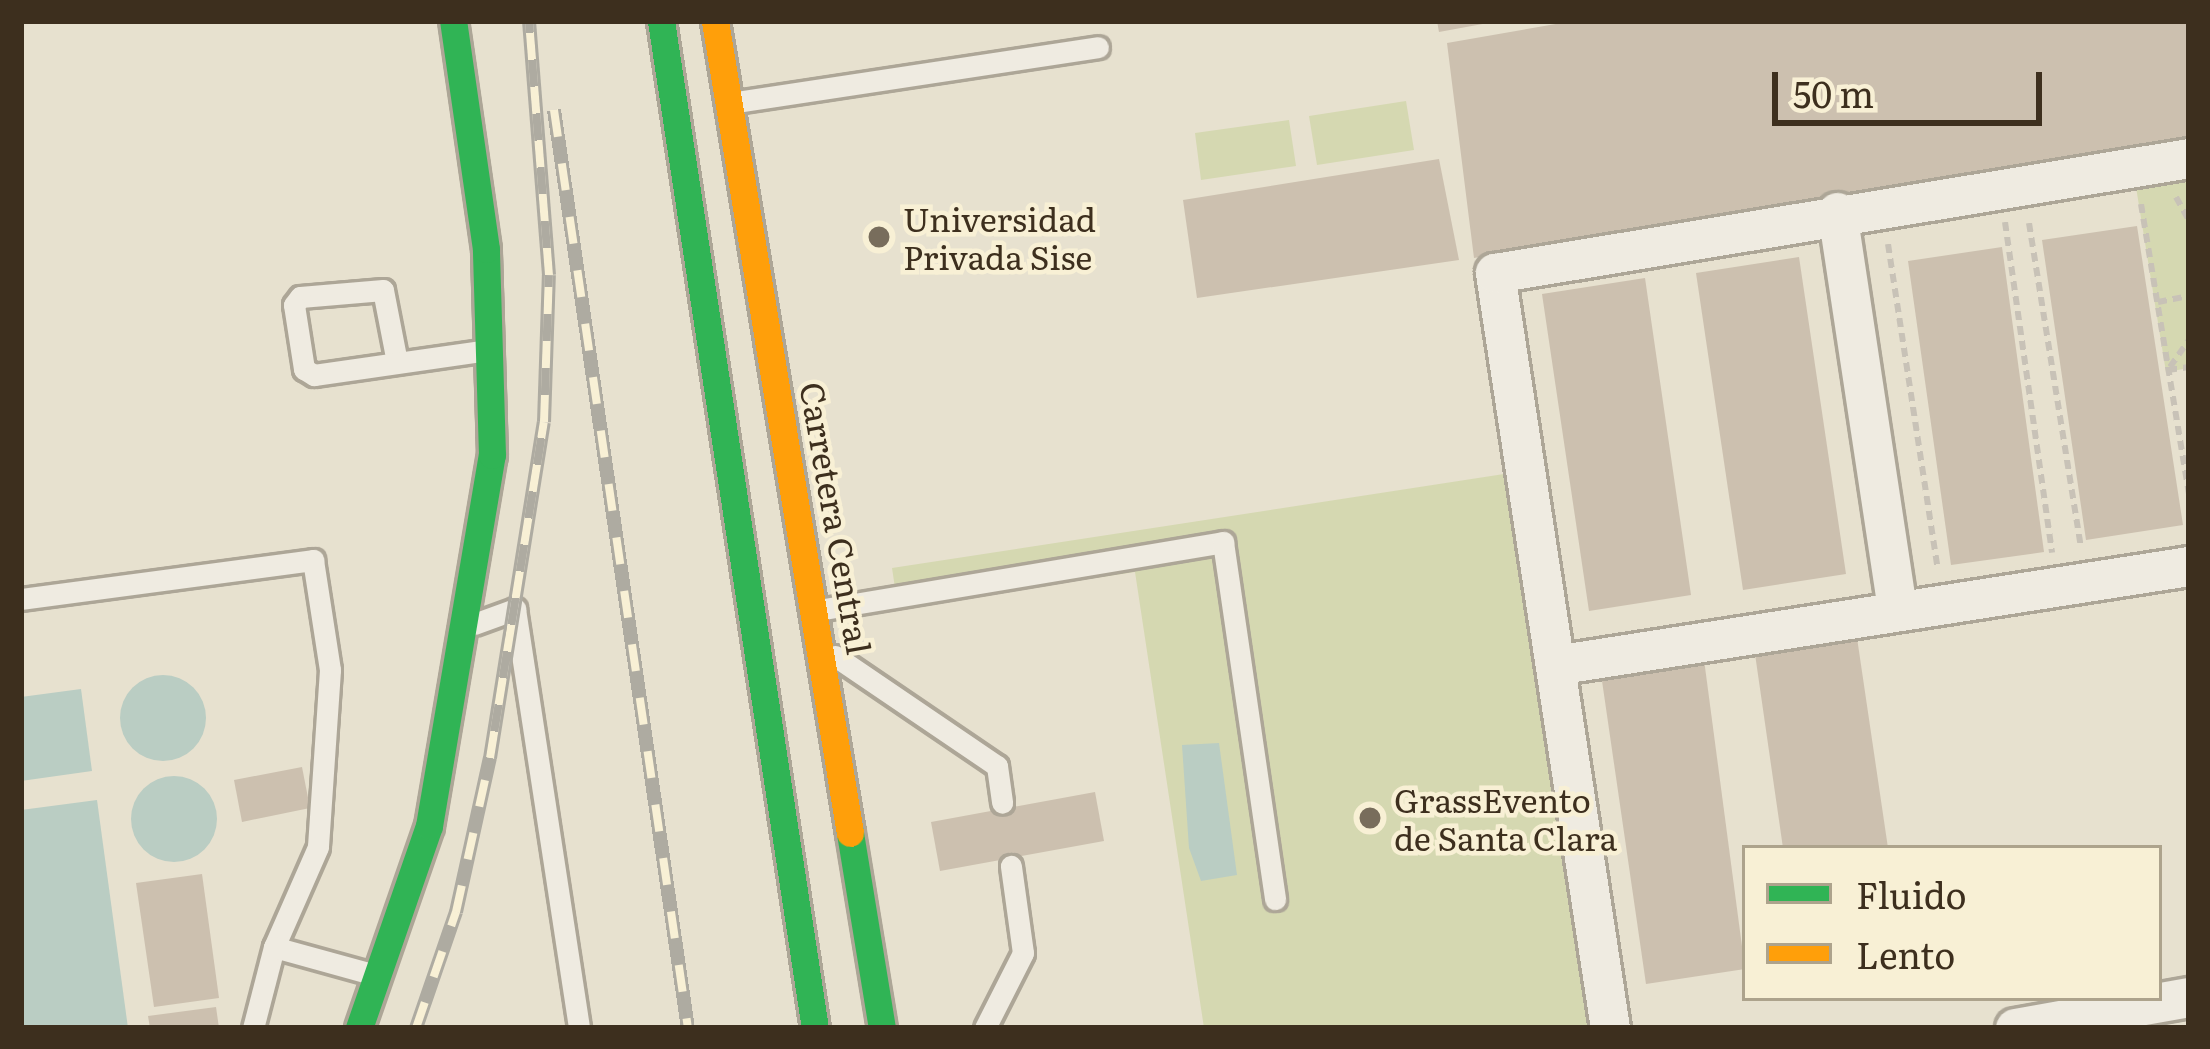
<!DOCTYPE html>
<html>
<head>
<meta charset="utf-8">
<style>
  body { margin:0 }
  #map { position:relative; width:2210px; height:1049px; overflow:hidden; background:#e7e1cf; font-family:Literata,serif }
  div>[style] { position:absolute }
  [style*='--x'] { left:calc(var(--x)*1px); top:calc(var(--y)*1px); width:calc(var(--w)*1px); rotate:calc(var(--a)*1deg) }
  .green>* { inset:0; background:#d5d8b1 }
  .water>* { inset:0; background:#bacdc3 }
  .round { border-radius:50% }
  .building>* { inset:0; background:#ccc0af }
  .path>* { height:6px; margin-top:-3px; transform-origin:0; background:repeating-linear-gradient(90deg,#c8c2b7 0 9px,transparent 0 15px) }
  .roads { filter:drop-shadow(3px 0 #ada697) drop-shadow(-3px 0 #ada697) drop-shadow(0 3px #ada697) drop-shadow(0 -3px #ada697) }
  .lane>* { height:21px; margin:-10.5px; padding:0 10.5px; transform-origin:10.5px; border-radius:10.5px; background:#efebe1 }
  .street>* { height:39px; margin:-19.5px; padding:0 19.5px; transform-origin:19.5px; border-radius:19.5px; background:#efebe1 }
  .fast>* { height:27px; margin:-13.5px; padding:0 13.5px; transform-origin:13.5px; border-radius:13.5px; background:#30b455 }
  .slow>* { height:27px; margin:-13.5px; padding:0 13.5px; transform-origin:13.5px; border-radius:13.5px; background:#ff9f0a }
  .rail>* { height:14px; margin-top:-7px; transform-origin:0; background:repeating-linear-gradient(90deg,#f8f0d5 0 27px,#aeaba1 0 54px); box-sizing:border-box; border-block:3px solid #aeaba1 }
  .dots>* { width:33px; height:33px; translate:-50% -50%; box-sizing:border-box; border:6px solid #f8f0d5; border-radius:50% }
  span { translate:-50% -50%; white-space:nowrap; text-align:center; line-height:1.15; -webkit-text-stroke:9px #f8f0d5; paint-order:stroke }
  .poi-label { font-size:33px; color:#3d2f1e }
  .left { translate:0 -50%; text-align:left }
  .street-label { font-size:33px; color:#3d2f1e }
  .frame { position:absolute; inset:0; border:24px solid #3d2f1e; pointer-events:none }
  .legend { position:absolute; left:1742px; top:845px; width:420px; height:156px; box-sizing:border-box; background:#f8f0d5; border:3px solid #ada38c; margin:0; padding:15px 21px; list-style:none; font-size:36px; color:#3d2f1e }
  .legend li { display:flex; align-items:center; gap:24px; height:60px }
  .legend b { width:60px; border:3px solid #ada38c }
  .scale { position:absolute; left:1772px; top:72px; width:270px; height:54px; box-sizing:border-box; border:6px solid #3d2f1e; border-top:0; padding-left:15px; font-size:36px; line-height:42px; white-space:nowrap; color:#3d2f1e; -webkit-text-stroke:9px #f8f0d5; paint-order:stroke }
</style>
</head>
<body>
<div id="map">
  <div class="green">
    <i style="clip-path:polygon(1406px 101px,1414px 150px,1317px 165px,1309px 116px)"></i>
    <i style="clip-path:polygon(1289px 120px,1296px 166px,1201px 180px,1195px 133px)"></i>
    <i style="clip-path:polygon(2189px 179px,2189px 368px,2166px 372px,2136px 187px)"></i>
    <i style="clip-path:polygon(1517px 472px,1600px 1028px,1204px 1028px,1135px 572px,898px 608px,892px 568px)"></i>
  </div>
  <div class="water">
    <i class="round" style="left:120px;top:675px;width:86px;height:86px"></i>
    <i style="clip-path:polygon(81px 689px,92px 771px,21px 781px,21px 697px)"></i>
    <i style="clip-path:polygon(1219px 743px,1237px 875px,1201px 881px,1189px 848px,1182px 745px)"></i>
    <i class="round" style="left:131px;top:776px;width:86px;height:86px"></i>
    <i style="clip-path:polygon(97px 800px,128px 1028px,21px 1028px,21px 810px)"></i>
  </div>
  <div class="building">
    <i style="clip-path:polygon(1437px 21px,1487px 21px,1488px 23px,1439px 32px)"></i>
    <i style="clip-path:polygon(1573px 21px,2189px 21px,2189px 137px,1474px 258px,1447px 43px)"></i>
    <i style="clip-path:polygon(1439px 159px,1459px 260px,1197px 298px,1183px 200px)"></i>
    <i style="clip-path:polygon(2137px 226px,2183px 525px,2086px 540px,2042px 240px)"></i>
    <i style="clip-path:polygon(2002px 247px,2044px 552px,1951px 565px,1908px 261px)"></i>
    <i style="clip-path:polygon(1799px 257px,1846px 574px,1743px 590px,1696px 273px)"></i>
    <i style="clip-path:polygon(1645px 278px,1691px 595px,1589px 611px,1542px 294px)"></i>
    <i style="clip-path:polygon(1856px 631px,1888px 848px,1783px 848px,1754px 647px)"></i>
    <i style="clip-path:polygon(1703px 652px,1745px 969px,1646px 984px,1600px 667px)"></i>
    <i style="clip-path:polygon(302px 767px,310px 808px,242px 822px,234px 780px)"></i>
    <i style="clip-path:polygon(1095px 792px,1104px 841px,940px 871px,931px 822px)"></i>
    <i style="clip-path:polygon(202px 874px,219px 998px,154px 1007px,136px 883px)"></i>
    <i style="clip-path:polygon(216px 1007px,219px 1028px,150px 1028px,148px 1016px)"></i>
  </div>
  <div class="path">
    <i style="--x:2176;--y:197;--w:26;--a:61"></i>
    <i style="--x:2141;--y:204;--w:294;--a:80.6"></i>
    <i style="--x:2005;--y:222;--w:334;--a:81.9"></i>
    <i style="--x:2029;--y:223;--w:328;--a:80.9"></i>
    <i style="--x:1888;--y:244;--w:329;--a:81.3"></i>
    <i style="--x:2158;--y:302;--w:32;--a:-11"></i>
    <i style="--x:2170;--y:367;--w:33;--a:-55"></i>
    <i style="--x:2168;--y:370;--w:21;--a:-8"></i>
  </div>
  <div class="roads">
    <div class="lane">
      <i style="--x:736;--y:102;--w:366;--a:-8.6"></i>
      <i style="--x:396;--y:357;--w:68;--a:-101"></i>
      <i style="--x:383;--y:290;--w:83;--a:175.2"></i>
      <i style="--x:300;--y:297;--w:10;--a:127"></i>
      <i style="--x:294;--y:305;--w:65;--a:81.1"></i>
      <i style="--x:304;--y:369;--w:12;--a:31"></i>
      <i style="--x:314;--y:375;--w:168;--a:-8.2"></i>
      <i style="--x:21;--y:599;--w:295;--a:-7.6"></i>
      <i style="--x:313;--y:560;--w:111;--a:81.2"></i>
      <i style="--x:330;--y:670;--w:177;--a:93.9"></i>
      <i style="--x:318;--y:847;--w:109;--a:113.7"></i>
      <i style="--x:274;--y:947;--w:84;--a:104.5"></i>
      <i style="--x:818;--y:610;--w:411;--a:-9.5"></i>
      <i style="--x:1223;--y:542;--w:361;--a:81.7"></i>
      <i style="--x:474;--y:624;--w:44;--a:-20.1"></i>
      <i style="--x:515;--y:609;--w:424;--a:81.3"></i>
      <i style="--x:835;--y:656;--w:196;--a:34.2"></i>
      <i style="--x:997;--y:766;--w:37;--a:82"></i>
      <i style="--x:274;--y:947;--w:102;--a:15.4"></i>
      <i style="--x:985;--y:1028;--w:84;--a:-63.1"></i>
      <i style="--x:1023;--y:953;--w:88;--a:-97.9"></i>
    </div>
    <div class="street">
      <i style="--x:1837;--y:212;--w:400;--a:81.4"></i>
      <i style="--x:1555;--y:665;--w:642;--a:-8.88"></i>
      <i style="--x:1610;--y:1028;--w:764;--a:-98.66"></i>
      <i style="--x:1495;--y:273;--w:703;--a:-9.41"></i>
      <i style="--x:2015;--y:1028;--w:177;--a:-10.1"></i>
    </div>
    <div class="fast">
      <i style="--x:661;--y:21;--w:1019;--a:81.31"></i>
      <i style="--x:850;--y:833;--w:198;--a:80.7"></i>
      <i style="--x:359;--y:1028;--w:214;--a:-70.9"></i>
      <i style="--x:429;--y:826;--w:376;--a:-80.4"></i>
      <i style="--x:492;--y:455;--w:206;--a:-91.7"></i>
      <i style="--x:486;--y:249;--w:230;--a:-98.2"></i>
    </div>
    <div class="slow">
      <i style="--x:715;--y:21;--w:823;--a:80.56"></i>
    </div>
  </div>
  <div class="rail">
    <i style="--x:554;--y:110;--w:928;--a:81.7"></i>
    <i style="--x:416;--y:1028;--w:123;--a:-71"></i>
    <i style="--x:456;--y:912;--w:158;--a:-77.6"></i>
    <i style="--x:490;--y:758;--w:340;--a:-80.9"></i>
    <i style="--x:544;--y:422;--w:147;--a:-88.1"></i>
    <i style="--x:549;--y:275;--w:255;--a:-94.5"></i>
  </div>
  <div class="dots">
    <i style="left:879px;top:237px;background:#786d5c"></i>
    <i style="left:1370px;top:818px;background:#786d5c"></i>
  </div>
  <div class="poi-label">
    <span class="left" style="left:903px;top:237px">Universidad<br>Privada Sise</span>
    <span class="left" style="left:1394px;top:818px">GrassEvento<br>de Santa Clara</span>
  </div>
  <div class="street-label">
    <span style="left:837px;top:518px;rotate:80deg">Carretera Central</span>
  </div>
  <div class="frame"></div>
  <ul class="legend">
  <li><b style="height:15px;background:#30b455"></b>Fluido</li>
  <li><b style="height:15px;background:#ff9f0a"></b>Lento</li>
  </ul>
  <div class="scale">50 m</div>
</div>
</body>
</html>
